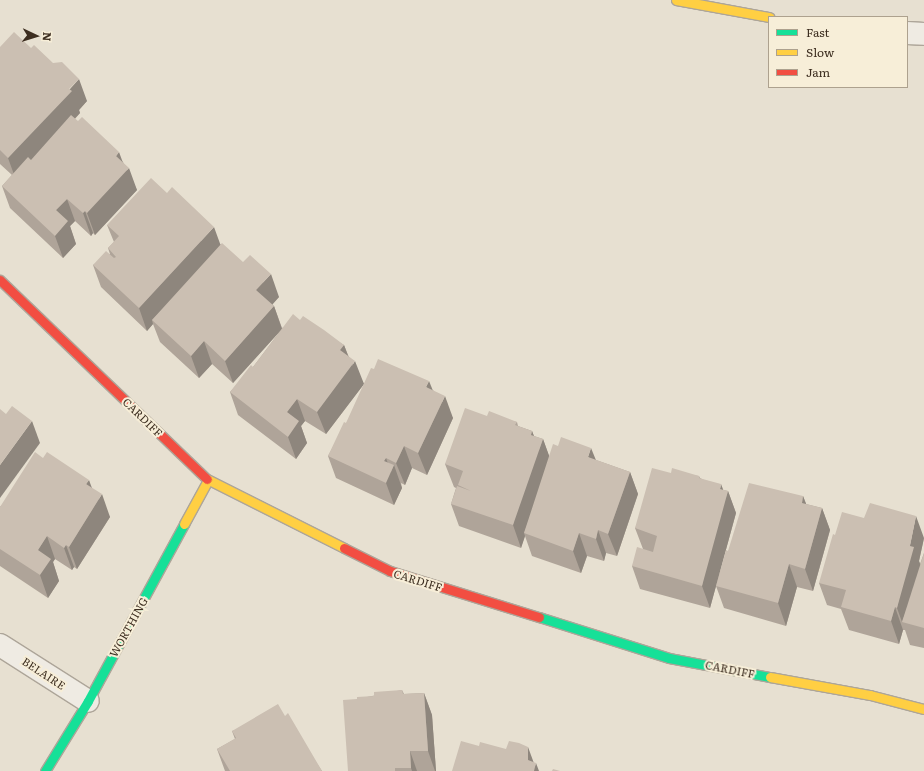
<!DOCTYPE html>
<html>
<head>
<meta charset="utf-8">
<style>
  body { margin:0 }
  #map { position:relative; width:924px; height:771px; overflow:hidden; background:#e7e0d1; font-family:Literata,serif }
  div>[style] { position:absolute }
  [style*='--x'] { left:calc(var(--x)*1px); top:calc(var(--y)*1px); width:calc(var(--w)*1px); rotate:calc(var(--a)*1deg) }
  .roads { filter:drop-shadow(1px 0 #ada599) drop-shadow(-1px 0 #ada599) drop-shadow(0 1px #ada599) drop-shadow(0 -1px #ada599) }
  .street>* { height:22px; margin:-11px; padding:0 11px; transform-origin:11px; border-radius:11px; background:#efebe3 }
  .fast>* { height:9px; margin:-4.5px; padding:0 4.5px; transform-origin:4.5px; border-radius:4.5px; background:#16e098 }
  .slow>* { height:9px; margin:-4.5px; padding:0 4.5px; transform-origin:4.5px; border-radius:4.5px; background:#ffcf43 }
  .jam>* { height:9px; margin:-4.5px; padding:0 4.5px; transform-origin:4.5px; border-radius:4.5px; background:#f24e42 }
  .wall>* { inset:0; background:#afa499 }
  .shaded-wall>* { inset:0; background:#8e867d }
  .building>* { inset:0; background:#cbbfb2 }
  span { translate:-50% -50%; white-space:nowrap; text-align:center; line-height:1.15; -webkit-text-stroke:4px #f7eed8; paint-order:stroke }
  .street-label { font-size:11px; color:#3d2e20 }
  .legend { position:absolute; left:768px; top:16px; width:140px; height:72px; box-sizing:border-box; background:#f7eed8; border:1px solid #ada18e; margin:0; padding:5px 7px; list-style:none; font-size:12px; color:#3d2e20 }
  .legend li { display:flex; align-items:center; gap:8px; height:20px }
  .legend b { width:20px; border:1px solid #ada18e }
  .north { position:absolute; left:16px; top:16px; width:40px; height:40px; -webkit-text-stroke:3px #f7eed8; paint-order:stroke; rotate:94deg; font-size:11px; font-weight:700; line-height:16px; text-align:center; color:#3d2e20 }
  .north::after { content:''; display:block; margin:auto; width:14px; height:18px; background:#3d2e20; clip-path:polygon(50% 0,100% 100%,50% 72%,0 100%) }
</style>
</head>
<body>
<div id="map">
  <div class="roads">
    <div class="street">
      <i style="--x:907;--y:33;--w:17;--a:3"></i>
      <i style="--x:0;--y:645;--w:104;--a:32.5"></i>
    </div>
    <div class="fast">
      <i style="--x:539;--y:617;--w:136;--a:17.5"></i>
      <i style="--x:669;--y:658;--w:103;--a:10.7"></i>
      <i style="--x:45;--y:771;--w:82;--a:-58.4"></i>
      <i style="--x:88;--y:701;--w:201;--a:-61.5"></i>
    </div>
    <div class="slow">
      <i style="--x:676;--y:0;--w:95;--a:10.4"></i>
      <i style="--x:207;--y:479;--w:153;--a:26.7"></i>
      <i style="--x:184;--y:524;--w:50;--a:-61.4"></i>
      <i style="--x:770;--y:677;--w:102;--a:10.2"></i>
      <i style="--x:870;--y:695;--w:56;--a:14.5"></i>
    </div>
    <div class="jam">
      <i style="--x:0;--y:280;--w:287;--a:43.9"></i>
      <i style="--x:344;--y:548;--w:51;--a:26.6"></i>
      <i style="--x:390;--y:571;--w:156;--a:17.2"></i>
    </div>
  </div>
  <div class="wall">
    <i style="clip-path:polygon(0 47px,87px 101px,79px 110px,80px 113px,75px 119px,123px 162px,137px 190px,95px 235px,93px 233px,91px 236px,75px 221px,70px 226px,76px 244px,63px 258px,10px 208px,2px 186px,12px 175px,0 164px)"></i>
    <i style="clip-path:polygon(107px 225px,220px 244px,279px 297px,272px 304px,274px 306px,282px 328px,300px 320px,344px 345px,348px 355px,364px 384px,326px 434px,305px 421px,301px 426px,307px 443px,296px 459px,238px 415px,230px 392px,253px 367px,281px 330px,233px 383px,212px 364px,199px 378px,160px 342px,153px 324px,147px 331px,101px 287px,93px 265px,110px 254px,108px 248px,114px 242px)"></i>
    <i style="clip-path:polygon(433px 390px,453px 418px,427px 475px,412px 468px,405px 485px,401px 483px,402px 488px,394px 505px,336px 478px,328px 456px,346px 423px)"></i>
    <i style="clip-path:polygon(487px 416px,517px 422px,518px 426px,532px 431px,534px 436px,543px 439px,549px 456px,596px 460px,630px 472px,638px 494px,617px 556px,606px 553px,604px 561px,587px 556px,581px 573px,532px 556px,525px 536px,521px 548px,459px 526px,451px 504px,456px 488px,454px 487px,445px 464px)"></i>
    <i style="clip-path:polygon(43px 458px,91px 487px,110px 517px,77px 569px,74px 567px,72px 570px,55px 559px,53px 562px,59px 581px,48px 598px,0 566px,0 507px)"></i>
    <i style="clip-path:polygon(671px 473px,699px 476px,700px 478px,723px 490px,728px 491px,736px 513px,719px 575px,728px 551px,803px 496px,806px 504px,822px 508px,830px 530px,813px 591px,797px 587px,786px 626px,724px 608px,716px 586px,710px 608px,640px 589px,632px 566px,643px 549px,635px 528px)"></i>
    <i style="clip-path:polygon(924px 538px,919px 561px,920px 564px,924px 553px,924px 648px,910px 645px,905px 630px,903px 630px,899px 644px,849px 630px,841px 609px,827px 605px,819px 583px)"></i>
    <i style="clip-path:polygon(402px 690px,404px 694px,424px 693px,432px 715px,436px 771px,348px 771px,357px 699px)"></i>
    <i style="clip-path:polygon(285px 716px,322px 771px,225px 771px,217px 749px,235px 739px,232px 731px)"></i>
  </div>
  <div class="shaded-wall">
    <i style="clip-path:polygon(79px 79px,87px 101px,79px 110px,80px 113px,16px 180px,8px 158px)"></i>
    <i style="clip-path:polygon(119px 152px,126px 171px,129px 168px,137px 190px,95px 235px,87px 213px,116px 156px)"></i>
    <i style="clip-path:polygon(67px 199px,75px 221px,70px 226px,76px 244px,63px 258px,55px 236px,56px 210px)"></i>
    <i style="clip-path:polygon(85px 211px,93px 233px,91px 236px,83px 213px)"></i>
    <i style="clip-path:polygon(214px 227px,222px 249px,152px 320px,153px 324px,147px 331px,139px 308px)"></i>
    <i style="clip-path:polygon(271px 274px,279px 297px,265px 313px,256px 290px)"></i>
    <i style="clip-path:polygon(274px 306px,282px 329px,233px 383px,225px 361px)"></i>
    <i style="clip-path:polygon(204px 341px,212px 364px,199px 378px,191px 356px)"></i>
    <i style="clip-path:polygon(344px 345px,352px 366px,355px 361px,364px 384px,326px 434px,317px 412px,340px 350px)"></i>
    <i style="clip-path:polygon(429px 381px,438px 403px,426px 387px)"></i>
    <i style="clip-path:polygon(445px 396px,453px 418px,427px 475px,418px 453px)"></i>
    <i style="clip-path:polygon(297px 399px,305px 421px,301px 426px,307px 443px,296px 459px,288px 437px,287px 412px)"></i>
    <i style="clip-path:polygon(32px 421px,40px 443px,0 498px,0 465px)"></i>
    <i style="clip-path:polygon(532px 431px,539px 450px,543px 439px,551px 461px,524px 533px,525px 536px,521px 548px,513px 525px,531px 435px)"></i>
    <i style="clip-path:polygon(404px 446px,412px 468px,405px 485px,396px 463px)"></i>
    <i style="clip-path:polygon(591px 448px,600px 470px,588px 457px)"></i>
    <i style="clip-path:polygon(386px 458px,391px 472px,394px 465px,402px 488px,394px 505px,386px 483px,384px 461px)"></i>
    <i style="clip-path:polygon(630px 472px,638px 494px,617px 556px,608px 534px)"></i>
    <i style="clip-path:polygon(89px 480px,97px 502px,86px 484px)"></i>
    <i style="clip-path:polygon(721px 484px,726px 497px,728px 491px,736px 513px,710px 608px,702px 586px)"></i>
    <i style="clip-path:polygon(102px 494px,110px 517px,77px 569px,69px 547px)"></i>
    <i style="clip-path:polygon(803px 496px,812px 519px,802px 503px)"></i>
    <i style="clip-path:polygon(822px 508px,830px 530px,813px 591px,805px 569px)"></i>
    <i style="clip-path:polygon(916px 516px,924px 538px,919px 561px,922px 569px,902px 622px,897px 608px)"></i>
    <i style="clip-path:polygon(598px 530px,606px 553px,604px 561px,596px 539px)"></i>
    <i style="clip-path:polygon(579px 533px,587px 556px,581px 573px,573px 551px)"></i>
    <i style="clip-path:polygon(47px 536px,55px 559px,53px 562px,59px 581px,48px 598px,40px 575px,38px 550px)"></i>
    <i style="clip-path:polygon(66px 545px,74px 567px,72px 570px,64px 548px)"></i>
    <i style="clip-path:polygon(789px 564px,797px 587px,786px 626px,778px 603px)"></i>
    <i style="clip-path:polygon(895px 607px,903px 630px,899px 644px,891px 621px)"></i>
    <i style="clip-path:polygon(424px 693px,432px 715px,436px 771px,435px 771px,428px 751px)"></i>
    <i style="clip-path:polygon(528px 747px,535px 766px,536px 763px,539px 771px,531px 771px,528px 760px)"></i>
    <i style="clip-path:polygon(410px 751px,417px 771px,412px 771px,411px 768px)"></i>
  </div>
  <div class="building">
    <i style="clip-path:polygon(14px 32px,31px 48px,34px 45px,53px 63px,62px 62px,79px 79px,69px 89px,72px 91px,8px 158px,0 150px,0 47px)"></i>
    <i style="clip-path:polygon(71px 115px,78px 121px,82px 117px,119px 152px,116px 156px,129px 168px,87px 213px,85px 211px,83px 213px,67px 199px,56px 210px,68px 221px,55px 236px,2px 186px,28px 157px,31px 160px)"></i>
    <i style="clip-path:polygon(151px 178px,167px 193px,172px 187px,214px 227px,139px 308px,93px 265px,106px 251px,114px 258px,116px 257px,108px 248px,119px 236px,107px 225px)"></i>
    <i style="clip-path:polygon(222px 243px,243px 262px,250px 255px,271px 274px,256px 290px,274px 306px,225px 361px,204px 341px,191px 356px,152px 320px)"></i>
    <i style="clip-path:polygon(293px 314px,300px 320px,303px 316px,324px 330px,344px 345px,340px 350px,355px 361px,317px 412px,297px 399px,287px 412px,299px 421px,288px 437px,230px 392px,251px 365px,253px 367px)"></i>
    <i style="clip-path:polygon(378px 359px,429px 381px,426px 387px,445px 396px,418px 453px,404px 446px,396px 463px,386px 458px,384px 461px,394px 465px,386px 483px,328px 456px,344px 422px,346px 423px,371px 368px,374px 369px)"></i>
    <i style="clip-path:polygon(12px 406px,32px 421px,0 465px,0 409px,6px 414px)"></i>
    <i style="clip-path:polygon(465px 408px,487px 416px,489px 411px,517px 422px,515px 425px,532px 431px,531px 435px,543px 439px,513px 525px,451px 504px,457px 486px,471px 491px,458px 485px,463px 471px,445px 464px)"></i>
    <i style="clip-path:polygon(561px 437px,591px 448px,588px 457px,630px 472px,608px 534px,598px 530px,596px 539px,579px 533px,573px 551px,524px 533px,553px 444px,558px 446px)"></i>
    <i style="clip-path:polygon(35px 452px,43px 458px,47px 452px,89px 480px,86px 484px,102px 494px,69px 547px,66px 545px,64px 548px,47px 536px,38px 550px,51px 559px,40px 575px,0 549px,0 507px)"></i>
    <i style="clip-path:polygon(652px 468px,671px 473px,672px 468px,699px 476px,699px 478px,721px 484px,720px 489px,728px 491px,702px 586px,632px 566px,637px 547px,653px 552px,657px 536px,635px 528px)"></i>
    <i style="clip-path:polygon(749px 483px,803px 496px,802px 503px,822px 508px,805px 569px,789px 564px,778px 603px,716px 586px,726px 550px,728px 551px)"></i>
    <i style="clip-path:polygon(870px 503px,916px 516px,910px 546px,914px 547px,897px 608px,895px 607px,891px 621px,841px 607px,846px 590px,819px 583px,833px 534px,835px 535px,842px 512px,864px 518px)"></i>
    <i style="clip-path:polygon(924px 553px,924px 628px,902px 622px)"></i>
    <i style="clip-path:polygon(402px 690px,403px 694px,424px 693px,428px 751px,410px 751px,411px 768px,395px 768px,395px 771px,348px 771px,343px 700px,357px 699px,357px 697px,374px 696px,374px 692px)"></i>
    <i style="clip-path:polygon(278px 704px,285px 716px,288px 713px,322px 771px,230px 771px,217px 749px,236px 738px,232px 731px)"></i>
    <i style="clip-path:polygon(461px 741px,479px 746px,480px 742px,506px 749px,509px 741px,519px 743px,528px 747px,528px 760px,536px 763px,534px 771px,452px 771px)"></i>
    <i style="clip-path:polygon(553px 769px,560px 771px,552px 771px)"></i>
  </div>
  <div class="street-label">
    <span style="left:143px;top:417px;rotate:44deg">CARDIFF</span>
    <span style="left:418px;top:580px;rotate:17deg">CARDIFF</span>
    <span style="left:128px;top:627px;rotate:-61deg">WORTHING</span>
    <span style="left:730px;top:669px;rotate:11deg">CARDIFF</span>
    <span style="left:44px;top:673px;rotate:33deg">BELAIRE</span>
  </div>
  <ul class="legend">
  <li><b style="height:5px;background:#16e098"></b>Fast</li>
  <li><b style="height:5px;background:#ffcf43"></b>Slow</li>
  <li><b style="height:5px;background:#f24e42"></b>Jam</li>
  </ul>
  <div class="north">N</div>
</div>
</body>
</html>
